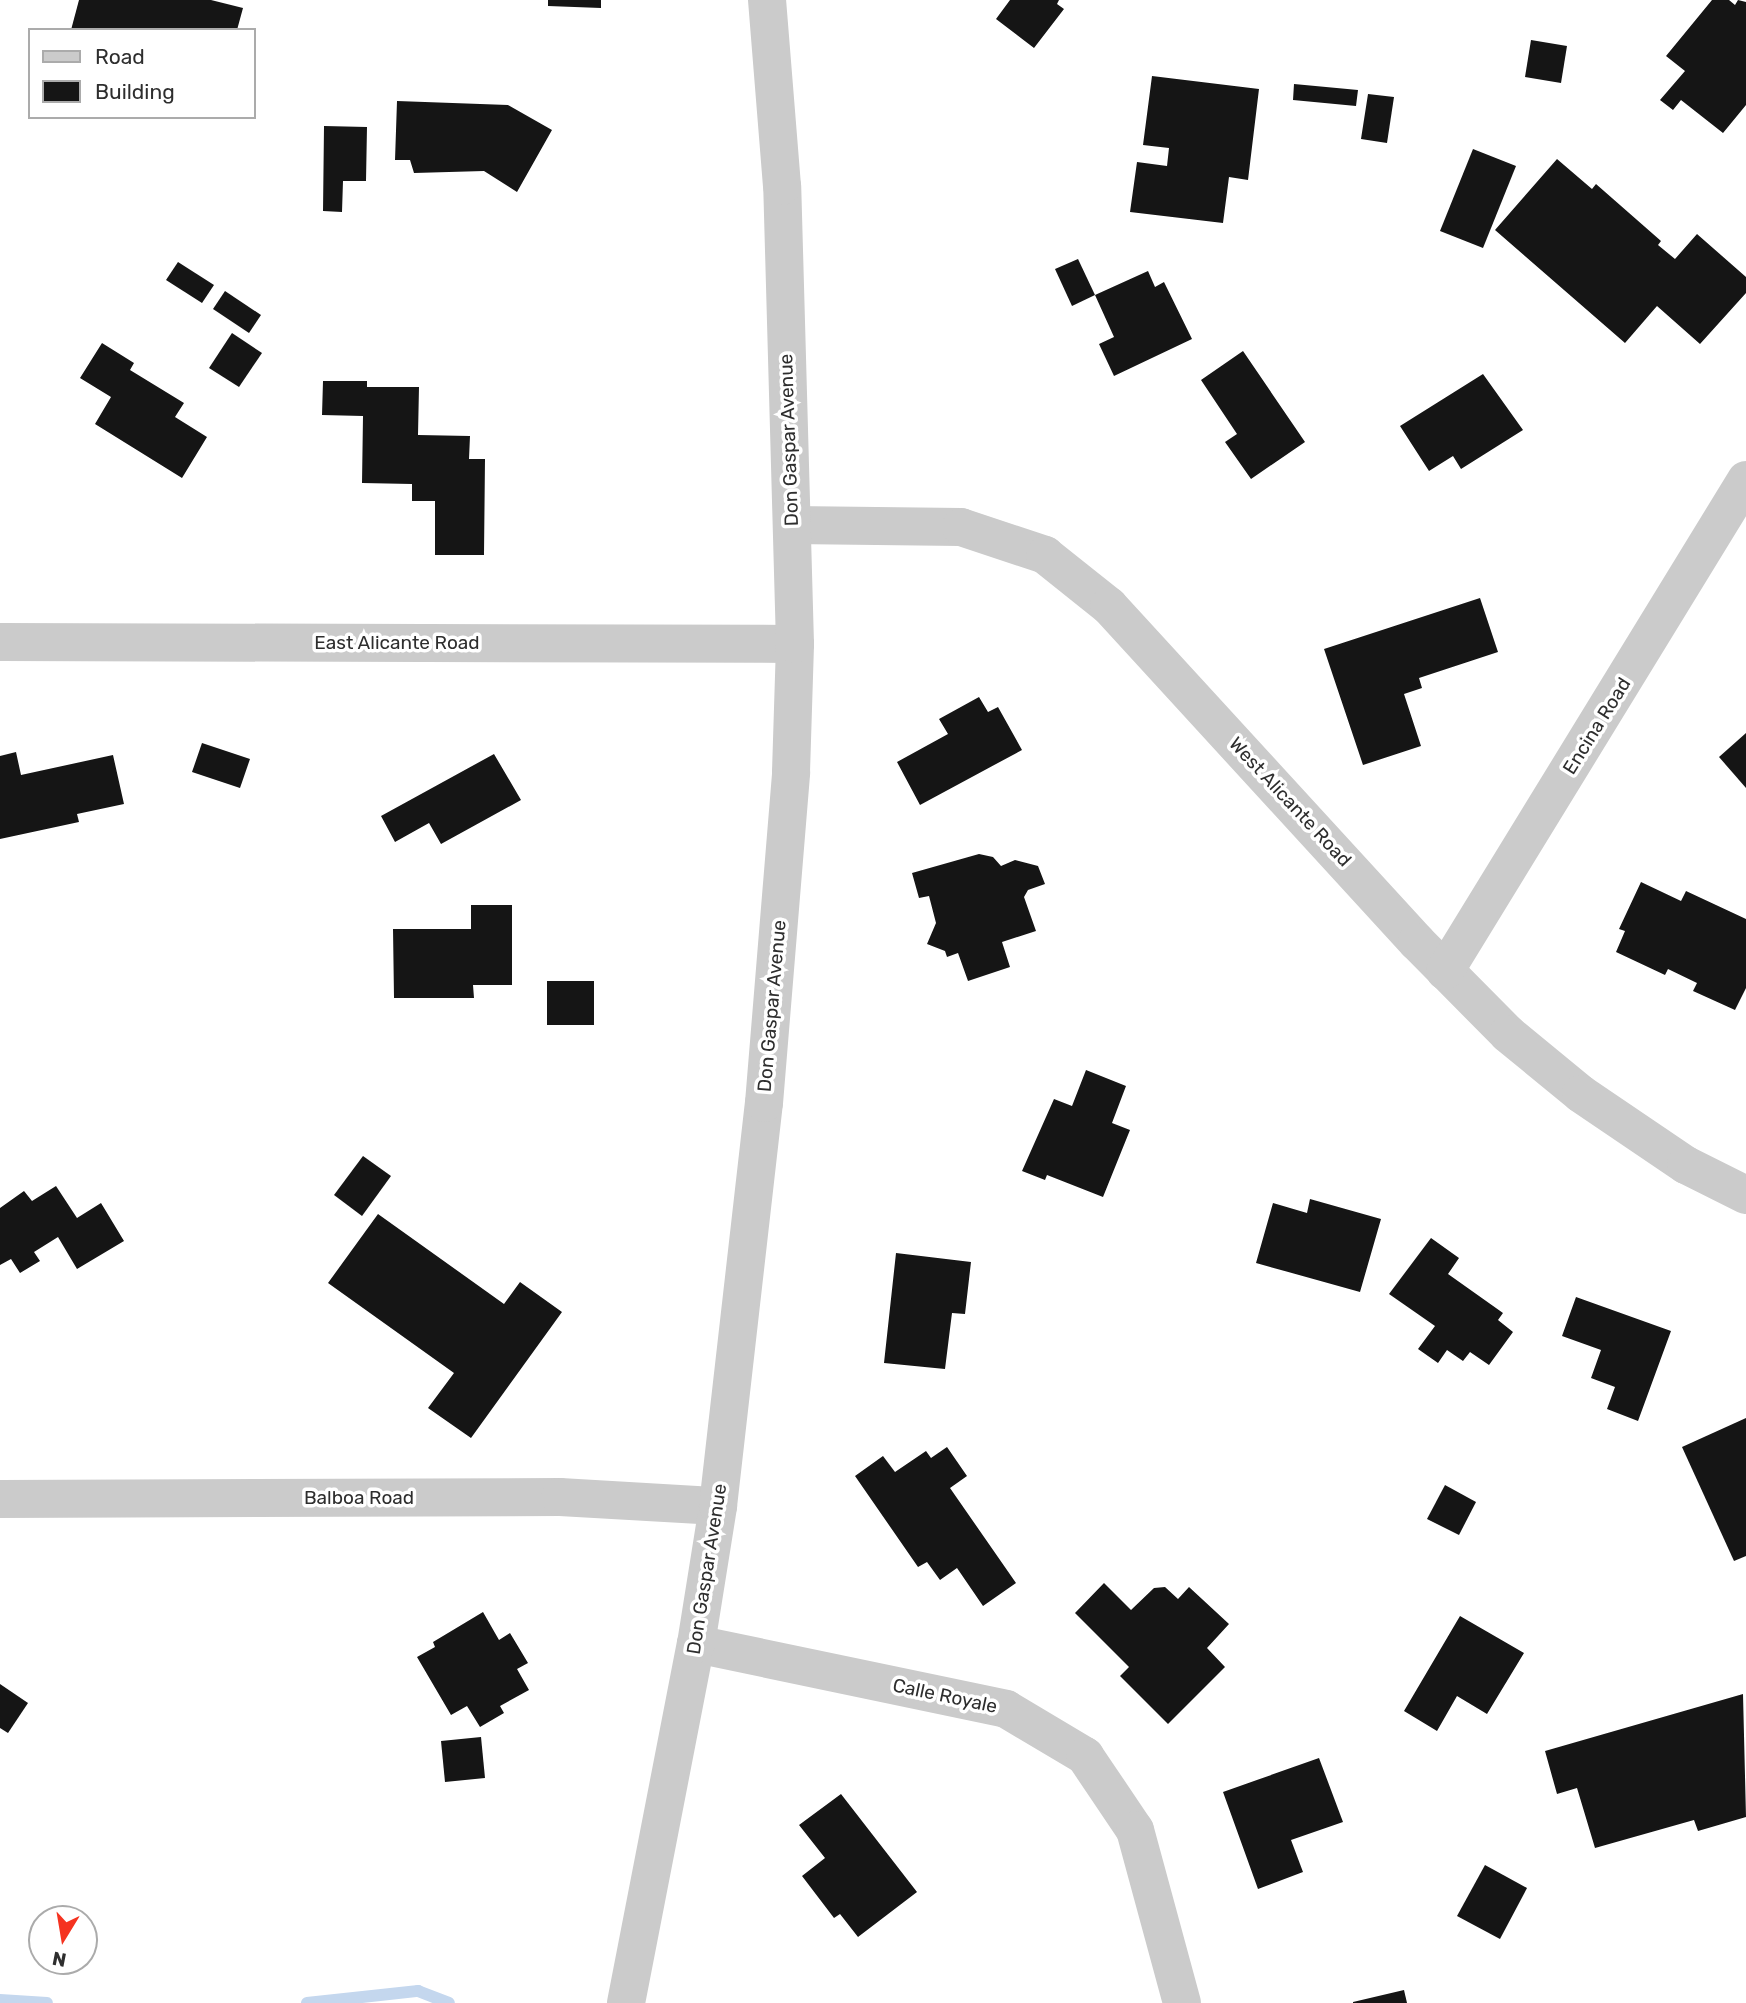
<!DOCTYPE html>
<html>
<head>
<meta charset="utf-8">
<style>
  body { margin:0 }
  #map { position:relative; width:1746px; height:2003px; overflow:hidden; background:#fff; font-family:Rubik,sans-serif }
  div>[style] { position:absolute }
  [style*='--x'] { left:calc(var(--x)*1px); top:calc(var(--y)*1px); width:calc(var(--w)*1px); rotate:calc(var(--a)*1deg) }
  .stream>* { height:12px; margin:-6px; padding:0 6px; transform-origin:6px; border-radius:6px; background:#c4d7ee }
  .building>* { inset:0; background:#151515 }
  .minor>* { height:38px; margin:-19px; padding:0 19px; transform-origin:19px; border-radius:19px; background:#cbcbcb }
  .tertiary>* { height:38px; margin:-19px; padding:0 19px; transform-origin:19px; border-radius:19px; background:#cbcbcb }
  span { translate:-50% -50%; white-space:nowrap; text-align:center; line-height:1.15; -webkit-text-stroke:7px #fff; paint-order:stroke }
  .street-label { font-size:19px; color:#2e2e2e }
  .legend { position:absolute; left:28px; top:28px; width:228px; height:91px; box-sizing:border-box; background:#fff; border:2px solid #ababab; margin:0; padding:9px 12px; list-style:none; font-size:21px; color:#2e2e2e }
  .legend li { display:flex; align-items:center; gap:14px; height:35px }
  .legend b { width:35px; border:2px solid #ababab }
  .north { position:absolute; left:28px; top:1905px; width:70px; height:70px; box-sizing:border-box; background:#fff; border:2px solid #ababab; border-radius:50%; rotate:191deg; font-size:19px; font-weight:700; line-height:28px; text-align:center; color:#2e2e2e }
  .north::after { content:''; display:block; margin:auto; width:24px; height:32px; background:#f53320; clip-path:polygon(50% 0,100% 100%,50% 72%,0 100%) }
</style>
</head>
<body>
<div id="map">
  <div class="stream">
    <i style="--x:0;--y:2000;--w:47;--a:3.7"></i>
    <i style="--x:307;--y:2003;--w:112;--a:-6.2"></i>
    <i style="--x:418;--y:1991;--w:33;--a:21"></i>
  </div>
  <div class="building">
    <i style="clip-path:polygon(79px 0,211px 0,243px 8px,237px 30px,71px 30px)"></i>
    <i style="clip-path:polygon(548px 0,601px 0,601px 8px,548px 6px)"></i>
    <i style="clip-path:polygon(1010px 0,1059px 0,1057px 4px,1064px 9px,1034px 48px,996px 19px)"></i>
    <i style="clip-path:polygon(1712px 0,1729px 0,1735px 5px,1738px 0,1746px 2px,1746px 105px,1723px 133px,1681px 100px,1673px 110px,1660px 100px,1685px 71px,1666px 56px)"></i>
    <i style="clip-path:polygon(1531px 40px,1567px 46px,1561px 83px,1525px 77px)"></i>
    <i style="clip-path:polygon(1152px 76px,1259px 89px,1248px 180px,1229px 177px,1223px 223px,1130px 212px,1137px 162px,1167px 166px,1169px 148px,1143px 145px)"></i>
    <i style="clip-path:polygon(1294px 84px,1358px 90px,1356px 106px,1293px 100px)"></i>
    <i style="clip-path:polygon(1368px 94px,1394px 97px,1387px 143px,1361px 139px)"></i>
    <i style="clip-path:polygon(397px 101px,508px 105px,552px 130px,517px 192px,484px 171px,414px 173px,410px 160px,395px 160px)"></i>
    <i style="clip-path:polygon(324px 126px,367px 127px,366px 181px,343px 181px,342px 212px,323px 211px)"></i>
    <i style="clip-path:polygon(1473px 149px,1516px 166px,1483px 248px,1440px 231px)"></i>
    <i style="clip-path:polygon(1557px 159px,1592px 189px,1596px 184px,1661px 241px,1658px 245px,1675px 259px,1697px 234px,1746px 277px,1746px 293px,1700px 344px,1657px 306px,1625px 343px,1495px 230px)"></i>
    <i style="clip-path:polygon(1078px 259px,1095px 295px,1072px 306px,1055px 269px)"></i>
    <i style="clip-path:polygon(178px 262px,214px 285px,202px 303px,166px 280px)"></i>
    <i style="clip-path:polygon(1148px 271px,1155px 287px,1164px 282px,1192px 339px,1114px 376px,1099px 344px,1114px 337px,1095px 295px)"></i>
    <i style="clip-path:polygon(225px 291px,261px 315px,249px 333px,213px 309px)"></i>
    <i style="clip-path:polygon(232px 333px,262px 353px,239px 387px,209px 368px)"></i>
    <i style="clip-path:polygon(102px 343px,134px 363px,130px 370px,184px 403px,175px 417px,207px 437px,182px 478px,95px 424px,111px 397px,80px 378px)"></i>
    <i style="clip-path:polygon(1243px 351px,1305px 442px,1251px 479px,1225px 442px,1237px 434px,1201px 380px)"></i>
    <i style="clip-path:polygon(1483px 374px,1523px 430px,1461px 469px,1453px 456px,1429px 471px,1400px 426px)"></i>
    <i style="clip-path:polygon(323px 381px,367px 381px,367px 387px,419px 387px,418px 435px,470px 436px,469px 459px,485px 459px,484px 555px,435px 555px,435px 501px,412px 501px,412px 484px,362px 483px,363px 416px,322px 415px)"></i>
    <i style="clip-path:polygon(1480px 598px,1498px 652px,1419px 678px,1422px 688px,1404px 694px,1421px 746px,1363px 765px,1324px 649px)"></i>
    <i style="clip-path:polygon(979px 697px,988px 712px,998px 707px,1022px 750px,920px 805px,897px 762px,948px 734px,939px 719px)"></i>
    <i style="clip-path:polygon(1746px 733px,1746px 788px,1719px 757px)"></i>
    <i style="clip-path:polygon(202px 743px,250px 759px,240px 788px,192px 772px)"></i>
    <i style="clip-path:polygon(16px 752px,21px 775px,113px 755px,124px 804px,77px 814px,79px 822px,0 839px,0 756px)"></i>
    <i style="clip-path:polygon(494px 754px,521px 800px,441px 844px,429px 823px,395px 842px,381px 816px)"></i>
    <i style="clip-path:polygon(979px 854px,993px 857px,1001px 866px,1015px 860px,1038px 866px,1045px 884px,1028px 890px,1024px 897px,1036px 931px,1002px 942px,1010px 967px,968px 981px,958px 953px,947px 957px,945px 951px,927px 944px,936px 923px,929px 896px,919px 898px,912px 873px)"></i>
    <i style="clip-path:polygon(1641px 882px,1681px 901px,1686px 891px,1746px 919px,1746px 988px,1735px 1010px,1693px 991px,1697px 983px,1668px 969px,1665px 975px,1616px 952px,1625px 931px,1619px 929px)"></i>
    <i style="clip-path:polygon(471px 905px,512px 905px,512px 985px,473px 985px,474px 998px,394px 998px,393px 929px,471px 929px)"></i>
    <i style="clip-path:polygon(547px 981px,594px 981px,594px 1025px,547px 1025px)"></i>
    <i style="clip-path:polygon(1086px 1070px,1126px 1086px,1112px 1123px,1130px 1130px,1103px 1197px,1047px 1175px,1045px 1180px,1022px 1171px,1054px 1099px,1072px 1106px)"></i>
    <i style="clip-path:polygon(363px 1156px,391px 1176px,362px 1216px,334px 1195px)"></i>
    <i style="clip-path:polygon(56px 1186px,77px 1218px,101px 1203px,124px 1241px,77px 1269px,58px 1237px,34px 1252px,40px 1261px,20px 1273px,11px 1259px,0 1265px,0 1208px,24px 1191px,32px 1201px)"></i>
    <i style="clip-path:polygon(1310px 1199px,1381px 1219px,1360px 1292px,1256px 1263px,1273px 1203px,1307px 1213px)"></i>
    <i style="clip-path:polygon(378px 1214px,504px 1304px,520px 1282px,562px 1312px,471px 1438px,428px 1408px,454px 1373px,328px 1283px)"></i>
    <i style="clip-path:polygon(1431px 1238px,1459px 1258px,1448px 1274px,1503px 1313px,1498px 1320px,1513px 1332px,1489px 1365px,1470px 1352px,1463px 1361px,1447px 1350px,1438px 1363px,1418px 1349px,1435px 1326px,1389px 1294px)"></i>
    <i style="clip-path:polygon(896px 1253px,971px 1262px,965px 1314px,952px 1313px,945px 1369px,884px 1363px)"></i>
    <i style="clip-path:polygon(1576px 1297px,1671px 1331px,1638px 1421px,1607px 1409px,1615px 1387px,1591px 1378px,1601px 1350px,1562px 1336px)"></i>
    <i style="clip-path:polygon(1746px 1418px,1746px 1556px,1734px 1561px,1682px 1447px)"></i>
    <i style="clip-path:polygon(947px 1447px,967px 1476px,950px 1488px,1016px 1583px,983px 1606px,957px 1568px,940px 1580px,927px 1562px,918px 1567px,855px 1476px,883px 1456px,895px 1472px,926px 1451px,931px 1458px)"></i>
    <i style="clip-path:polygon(1445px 1485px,1476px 1502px,1459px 1535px,1427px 1519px)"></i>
    <i style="clip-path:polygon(1104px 1583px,1131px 1610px,1154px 1588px,1165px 1587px,1178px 1599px,1189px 1587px,1229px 1624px,1207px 1648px,1225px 1667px,1168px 1724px,1120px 1676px,1129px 1667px,1075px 1613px)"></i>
    <i style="clip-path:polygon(483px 1612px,499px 1640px,510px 1633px,528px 1663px,517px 1669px,529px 1690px,500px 1706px,504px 1713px,480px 1727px,467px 1706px,451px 1715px,417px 1657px,435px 1647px,433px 1642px)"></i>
    <i style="clip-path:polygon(1460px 1616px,1524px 1653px,1487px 1714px,1457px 1696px,1437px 1731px,1404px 1711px)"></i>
    <i style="clip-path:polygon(0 1684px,28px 1703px,8px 1733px,0 1728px)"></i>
    <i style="clip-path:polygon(1743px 1694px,1746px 1817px,1698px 1831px,1694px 1820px,1595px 1848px,1577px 1788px,1557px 1794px,1545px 1751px)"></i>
    <i style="clip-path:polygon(481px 1737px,485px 1778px,445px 1782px,441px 1741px)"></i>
    <i style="clip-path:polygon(1319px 1758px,1343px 1822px,1291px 1840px,1303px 1872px,1258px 1889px,1223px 1792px)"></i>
    <i style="clip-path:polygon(841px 1794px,917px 1892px,858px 1937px,840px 1914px,834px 1918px,802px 1876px,825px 1858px,799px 1825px)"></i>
    <i style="clip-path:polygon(1485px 1865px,1527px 1888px,1500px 1939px,1457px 1916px)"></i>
    <i style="clip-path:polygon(1404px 1990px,1407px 2003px,1353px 2003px,1353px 2002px)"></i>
  </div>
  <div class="minor">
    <i style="--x:792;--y:525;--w:169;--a:0.7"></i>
    <i style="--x:961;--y:527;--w:89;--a:18.4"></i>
    <i style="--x:1045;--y:555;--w:82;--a:38.6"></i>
    <i style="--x:1109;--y:606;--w:456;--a:47.5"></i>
    <i style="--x:1417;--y:942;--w:129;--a:45.3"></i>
    <i style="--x:1508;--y:1034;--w:94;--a:39.4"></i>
    <i style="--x:1581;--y:1094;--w:127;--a:34.1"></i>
    <i style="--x:1686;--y:1165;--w:67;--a:26.6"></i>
    <i style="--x:0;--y:642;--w:795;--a:0.14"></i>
    <i style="--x:1445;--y:971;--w:576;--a:-58.49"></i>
    <i style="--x:0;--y:1499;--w:560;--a:-0.2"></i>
    <i style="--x:560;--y:1497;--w:158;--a:3.3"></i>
    <i style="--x:696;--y:1644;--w:317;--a:11.8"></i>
    <i style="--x:1006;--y:1709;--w:92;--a:30.7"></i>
    <i style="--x:1085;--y:1756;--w:89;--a:56"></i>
    <i style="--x:1135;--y:1830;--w:179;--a:74.8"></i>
  </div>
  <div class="tertiary">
    <i style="--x:626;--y:2003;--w:366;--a:-79"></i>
    <i style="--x:696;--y:1644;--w:140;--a:-80.9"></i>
    <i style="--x:718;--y:1506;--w:406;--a:-83.5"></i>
    <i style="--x:764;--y:1103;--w:332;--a:-85.3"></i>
    <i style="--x:791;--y:772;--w:128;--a:-88.2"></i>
    <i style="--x:795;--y:644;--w:458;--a:-91.6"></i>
    <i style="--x:782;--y:186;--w:187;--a:-94.6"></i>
  </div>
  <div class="street-label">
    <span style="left:789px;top:440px;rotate:-92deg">Don Gaspar Avenue</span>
    <span style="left:397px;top:643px">East Alicante Road</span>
    <span style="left:1597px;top:726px;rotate:-58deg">Encina Road</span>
    <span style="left:1290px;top:802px;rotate:47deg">West Alicante Road</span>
    <span style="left:772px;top:1006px;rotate:-85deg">Don Gaspar Avenue</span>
    <span style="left:359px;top:1498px">Balboa Road</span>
    <span style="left:707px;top:1569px;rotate:-81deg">Don Gaspar Avenue</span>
    <span style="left:945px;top:1696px;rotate:12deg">Calle Royale</span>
  </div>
  <ul class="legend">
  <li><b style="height:9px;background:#cbcbcb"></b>Road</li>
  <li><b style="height:19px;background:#151515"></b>Building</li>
  </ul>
  <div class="north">N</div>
</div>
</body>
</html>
